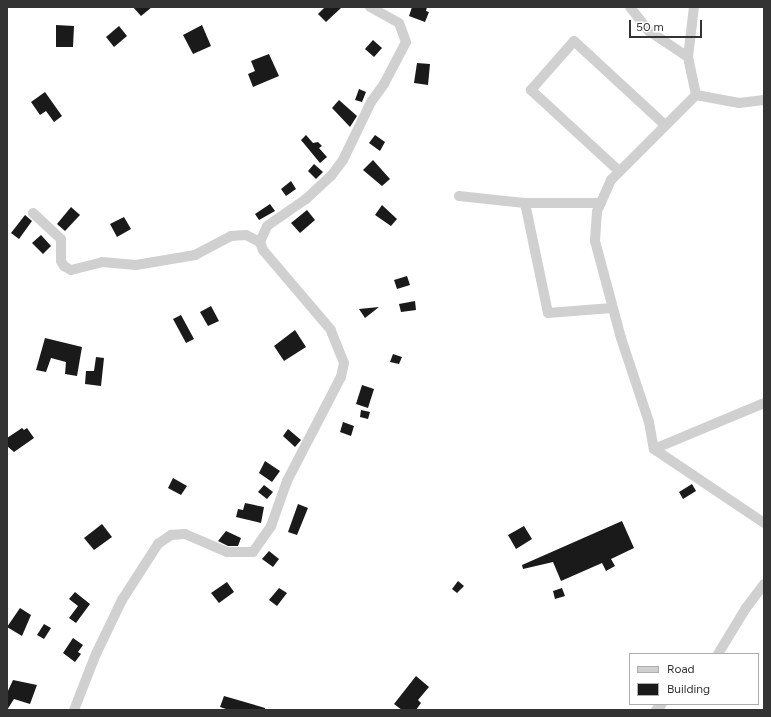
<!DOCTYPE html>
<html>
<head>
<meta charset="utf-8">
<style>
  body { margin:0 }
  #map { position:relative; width:771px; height:717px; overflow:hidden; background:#fff; font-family:Figtree,sans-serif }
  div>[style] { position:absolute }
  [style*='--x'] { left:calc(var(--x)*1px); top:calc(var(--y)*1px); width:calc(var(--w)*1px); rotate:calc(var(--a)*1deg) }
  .building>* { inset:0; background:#1a1a1a }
  .street>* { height:10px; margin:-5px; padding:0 5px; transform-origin:5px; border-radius:5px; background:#d0d0d0 }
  span { translate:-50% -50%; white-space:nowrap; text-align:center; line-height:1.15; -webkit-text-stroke:4px #fff; paint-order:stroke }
  .frame { position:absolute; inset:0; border:8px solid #333; pointer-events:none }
  .legend { position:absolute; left:629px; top:653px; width:130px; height:52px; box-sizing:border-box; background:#fff; border:1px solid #adadad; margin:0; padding:5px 7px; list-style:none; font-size:12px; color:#333 }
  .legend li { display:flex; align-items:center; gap:8px; height:20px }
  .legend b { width:20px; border:1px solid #adadad }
  .scale { position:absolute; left:629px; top:20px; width:73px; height:18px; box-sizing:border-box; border:2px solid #333; border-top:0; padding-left:5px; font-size:12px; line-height:14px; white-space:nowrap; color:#333; -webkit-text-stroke:3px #fff; paint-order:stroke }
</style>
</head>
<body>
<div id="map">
  <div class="building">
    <i style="clip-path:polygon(133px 7px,152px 7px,141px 16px)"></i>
    <i style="clip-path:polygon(325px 7px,342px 7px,326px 22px,318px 14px)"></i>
    <i style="clip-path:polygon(412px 7px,427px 7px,426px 11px,429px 12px,425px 22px,409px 16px)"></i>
    <i style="clip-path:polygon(56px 25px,74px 26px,73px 47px,56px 47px)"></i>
    <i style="clip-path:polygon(202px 25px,211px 46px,193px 54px,183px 35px)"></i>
    <i style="clip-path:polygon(119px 26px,127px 36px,114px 47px,106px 37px)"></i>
    <i style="clip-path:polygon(373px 40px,382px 48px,374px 57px,365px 49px)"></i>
    <i style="clip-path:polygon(269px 54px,279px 76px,253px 87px,248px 74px,255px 71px,251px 61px)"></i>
    <i style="clip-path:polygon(417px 63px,430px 64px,428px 85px,414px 83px)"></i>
    <i style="clip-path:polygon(359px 89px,366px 92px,362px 102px,355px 100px)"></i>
    <i style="clip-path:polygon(45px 92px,62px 116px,54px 122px,46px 111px,40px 115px,31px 102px)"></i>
    <i style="clip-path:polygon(339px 100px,357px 116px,350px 127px,332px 108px)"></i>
    <i style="clip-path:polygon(306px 135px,313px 143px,318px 142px,322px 146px,319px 148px,327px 157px,320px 163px,301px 140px)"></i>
    <i style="clip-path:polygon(375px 135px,385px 142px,380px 151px,369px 143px)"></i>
    <i style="clip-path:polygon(373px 160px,390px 179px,382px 186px,363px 170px)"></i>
    <i style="clip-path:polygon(314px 164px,323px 172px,316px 179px,308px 171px)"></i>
    <i style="clip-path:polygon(291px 181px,296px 189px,286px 196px,281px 189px)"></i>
    <i style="clip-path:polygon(270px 204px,275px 211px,259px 220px,255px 214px)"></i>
    <i style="clip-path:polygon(382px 205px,397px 219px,391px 226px,375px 215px)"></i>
    <i style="clip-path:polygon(71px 207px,80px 215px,65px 231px,57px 224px)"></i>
    <i style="clip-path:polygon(307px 210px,315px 220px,300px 233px,291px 223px)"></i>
    <i style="clip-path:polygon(25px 215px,32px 221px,19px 239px,11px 233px)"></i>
    <i style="clip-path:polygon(124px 217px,131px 229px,117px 237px,110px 224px)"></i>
    <i style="clip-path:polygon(41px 235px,51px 246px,43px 254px,32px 243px)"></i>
    <i style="clip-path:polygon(407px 276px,410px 285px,397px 289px,394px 280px)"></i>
    <i style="clip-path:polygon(415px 301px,416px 310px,401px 312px,399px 304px)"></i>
    <i style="clip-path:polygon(211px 306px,219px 321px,208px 326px,200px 312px)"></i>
    <i style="clip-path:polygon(379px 307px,365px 318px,359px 309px)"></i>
    <i style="clip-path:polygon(181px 315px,194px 339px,186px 343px,173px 319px)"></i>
    <i style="clip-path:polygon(295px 330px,306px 347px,284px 361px,274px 346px)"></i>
    <i style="clip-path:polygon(45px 338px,82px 347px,77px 376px,65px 374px,66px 362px,51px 358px,46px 372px,36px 370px)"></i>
    <i style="clip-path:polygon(393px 354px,402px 357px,399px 364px,390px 362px)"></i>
    <i style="clip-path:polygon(96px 357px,104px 358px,101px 386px,85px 384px,86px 371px,94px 371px)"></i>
    <i style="clip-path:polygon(362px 385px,374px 389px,368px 408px,356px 404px)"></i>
    <i style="clip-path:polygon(361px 410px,370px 412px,368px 419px,360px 417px)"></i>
    <i style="clip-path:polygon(343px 422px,354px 426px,351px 436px,340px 432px)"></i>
    <i style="clip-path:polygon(22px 428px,24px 430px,27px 428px,34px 438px,14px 452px,7px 446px,7px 438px)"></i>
    <i style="clip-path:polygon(288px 429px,301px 440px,295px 447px,283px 436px)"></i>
    <i style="clip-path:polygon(265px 461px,280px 471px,272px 482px,259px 473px)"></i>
    <i style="clip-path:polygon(173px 478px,187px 486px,181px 495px,168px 488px)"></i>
    <i style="clip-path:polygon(692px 484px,696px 491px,683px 499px,679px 492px)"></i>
    <i style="clip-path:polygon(264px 485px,273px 492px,267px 499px,258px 492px)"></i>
    <i style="clip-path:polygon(245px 503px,264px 507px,261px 523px,236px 517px,238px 509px,243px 510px)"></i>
    <i style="clip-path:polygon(298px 504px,308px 508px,297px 535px,288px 532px)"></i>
    <i style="clip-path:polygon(622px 521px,634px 548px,611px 559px,615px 566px,606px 571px,602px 563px,561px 581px,553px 562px,523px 569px,522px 565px)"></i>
    <i style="clip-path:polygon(102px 524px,112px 537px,94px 550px,84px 538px)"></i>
    <i style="clip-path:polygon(524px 526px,532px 539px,516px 549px,508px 535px)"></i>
    <i style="clip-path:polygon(226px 531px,241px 538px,238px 546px,228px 546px,218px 541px)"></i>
    <i style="clip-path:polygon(269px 551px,279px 559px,273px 567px,262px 559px)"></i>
    <i style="clip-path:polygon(458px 581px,464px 586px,457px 593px,452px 589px)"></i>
    <i style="clip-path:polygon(227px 582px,234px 592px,219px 603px,211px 593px)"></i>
    <i style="clip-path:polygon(279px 588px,287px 593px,277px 606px,269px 600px)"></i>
    <i style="clip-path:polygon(562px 588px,565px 596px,555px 599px,553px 591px)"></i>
    <i style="clip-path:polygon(75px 592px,90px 604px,76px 623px,69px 618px,78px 606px,69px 599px)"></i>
    <i style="clip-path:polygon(20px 608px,31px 615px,22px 636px,7px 627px)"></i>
    <i style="clip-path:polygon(44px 624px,51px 628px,44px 639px,37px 635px)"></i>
    <i style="clip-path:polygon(73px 638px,83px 645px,78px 652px,81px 654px,75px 662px,63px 653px)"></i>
    <i style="clip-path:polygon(416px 676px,429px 687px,418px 700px,421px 703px,416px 710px,402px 710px,394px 704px)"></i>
    <i style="clip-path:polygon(13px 680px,37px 685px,30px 704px,14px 699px,7px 710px,7px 693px)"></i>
    <i style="clip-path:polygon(224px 696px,265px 708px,265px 710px,229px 710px,220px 707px)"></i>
  </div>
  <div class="street">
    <i style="--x:630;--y:7;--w:31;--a:52"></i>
    <i style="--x:649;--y:31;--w:47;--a:33.7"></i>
    <i style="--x:688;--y:57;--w:39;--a:78"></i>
    <i style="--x:688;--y:57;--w:50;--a:-83.2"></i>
    <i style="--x:696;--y:95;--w:120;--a:135"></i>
    <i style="--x:611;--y:180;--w:35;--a:114"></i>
    <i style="--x:597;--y:212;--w:29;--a:94"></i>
    <i style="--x:595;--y:241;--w:100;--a:75"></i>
    <i style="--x:621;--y:338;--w:89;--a:71.6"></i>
    <i style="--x:649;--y:422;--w:27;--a:80"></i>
    <i style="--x:654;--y:449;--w:133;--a:33.9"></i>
    <i style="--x:696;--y:95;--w:44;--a:10.5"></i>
    <i style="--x:739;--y:103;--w:25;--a:-7"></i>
    <i style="--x:619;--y:171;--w:120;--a:-137.4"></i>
    <i style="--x:531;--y:90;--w:65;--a:-48.7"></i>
    <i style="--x:574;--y:41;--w:124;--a:42.7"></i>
    <i style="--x:459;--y:196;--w:66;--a:6.1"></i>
    <i style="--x:601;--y:203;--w:76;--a:180"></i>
    <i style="--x:525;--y:203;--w:112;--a:78.2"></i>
    <i style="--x:548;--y:313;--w:64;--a:-4.5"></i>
    <i style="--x:33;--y:213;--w:38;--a:43"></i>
    <i style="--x:61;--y:239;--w:22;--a:90"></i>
    <i style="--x:61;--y:261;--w:6;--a:59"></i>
    <i style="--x:64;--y:266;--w:8;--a:30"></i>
    <i style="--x:71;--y:270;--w:32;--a:-14"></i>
    <i style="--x:102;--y:262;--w:34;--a:5"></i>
    <i style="--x:136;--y:265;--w:60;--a:-9.6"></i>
    <i style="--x:195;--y:255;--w:41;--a:-27.8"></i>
    <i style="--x:231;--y:236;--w:15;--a:-4"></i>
    <i style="--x:246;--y:235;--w:16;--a:27"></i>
    <i style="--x:654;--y:449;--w:119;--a:-22.7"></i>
    <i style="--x:718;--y:654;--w:54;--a:-58.7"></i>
    <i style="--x:746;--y:608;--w:30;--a:-53"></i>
    <i style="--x:74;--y:710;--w:60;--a:-68.6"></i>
    <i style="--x:96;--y:654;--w:60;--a:-64.3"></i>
    <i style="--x:122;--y:600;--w:67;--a:-57.3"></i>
    <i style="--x:158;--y:544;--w:16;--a:-35"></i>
    <i style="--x:171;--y:535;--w:14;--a:-4"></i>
    <i style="--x:185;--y:534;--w:46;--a:23.2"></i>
    <i style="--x:227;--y:552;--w:26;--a:0"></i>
    <i style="--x:253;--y:552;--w:32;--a:-55"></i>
    <i style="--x:271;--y:526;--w:48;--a:-70.4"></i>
    <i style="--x:287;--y:481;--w:117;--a:-62.6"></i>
    <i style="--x:341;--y:377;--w:14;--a:-78"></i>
    <i style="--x:344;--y:363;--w:35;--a:-112"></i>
    <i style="--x:331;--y:330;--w:105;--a:-130.4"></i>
    <i style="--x:263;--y:250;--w:9;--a:-111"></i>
    <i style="--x:260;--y:242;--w:17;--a:-66"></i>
    <i style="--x:267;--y:226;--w:47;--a:-34.7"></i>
    <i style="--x:306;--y:199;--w:34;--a:-43"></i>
    <i style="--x:331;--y:176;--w:20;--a:-53"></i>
    <i style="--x:343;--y:160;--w:64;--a:-64.2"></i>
    <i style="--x:371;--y:102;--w:22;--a:-54"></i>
    <i style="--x:384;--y:84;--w:47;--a:-62.4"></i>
    <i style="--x:406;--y:42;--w:20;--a:-110"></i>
    <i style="--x:399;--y:23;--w:33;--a:-151"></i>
    <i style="--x:656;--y:710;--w:8;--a:-45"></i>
  </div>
  <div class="frame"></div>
  <ul class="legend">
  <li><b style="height:5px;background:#d0d0d0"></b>Road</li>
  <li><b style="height:11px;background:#1a1a1a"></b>Building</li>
  </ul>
  <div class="scale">50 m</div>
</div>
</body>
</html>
